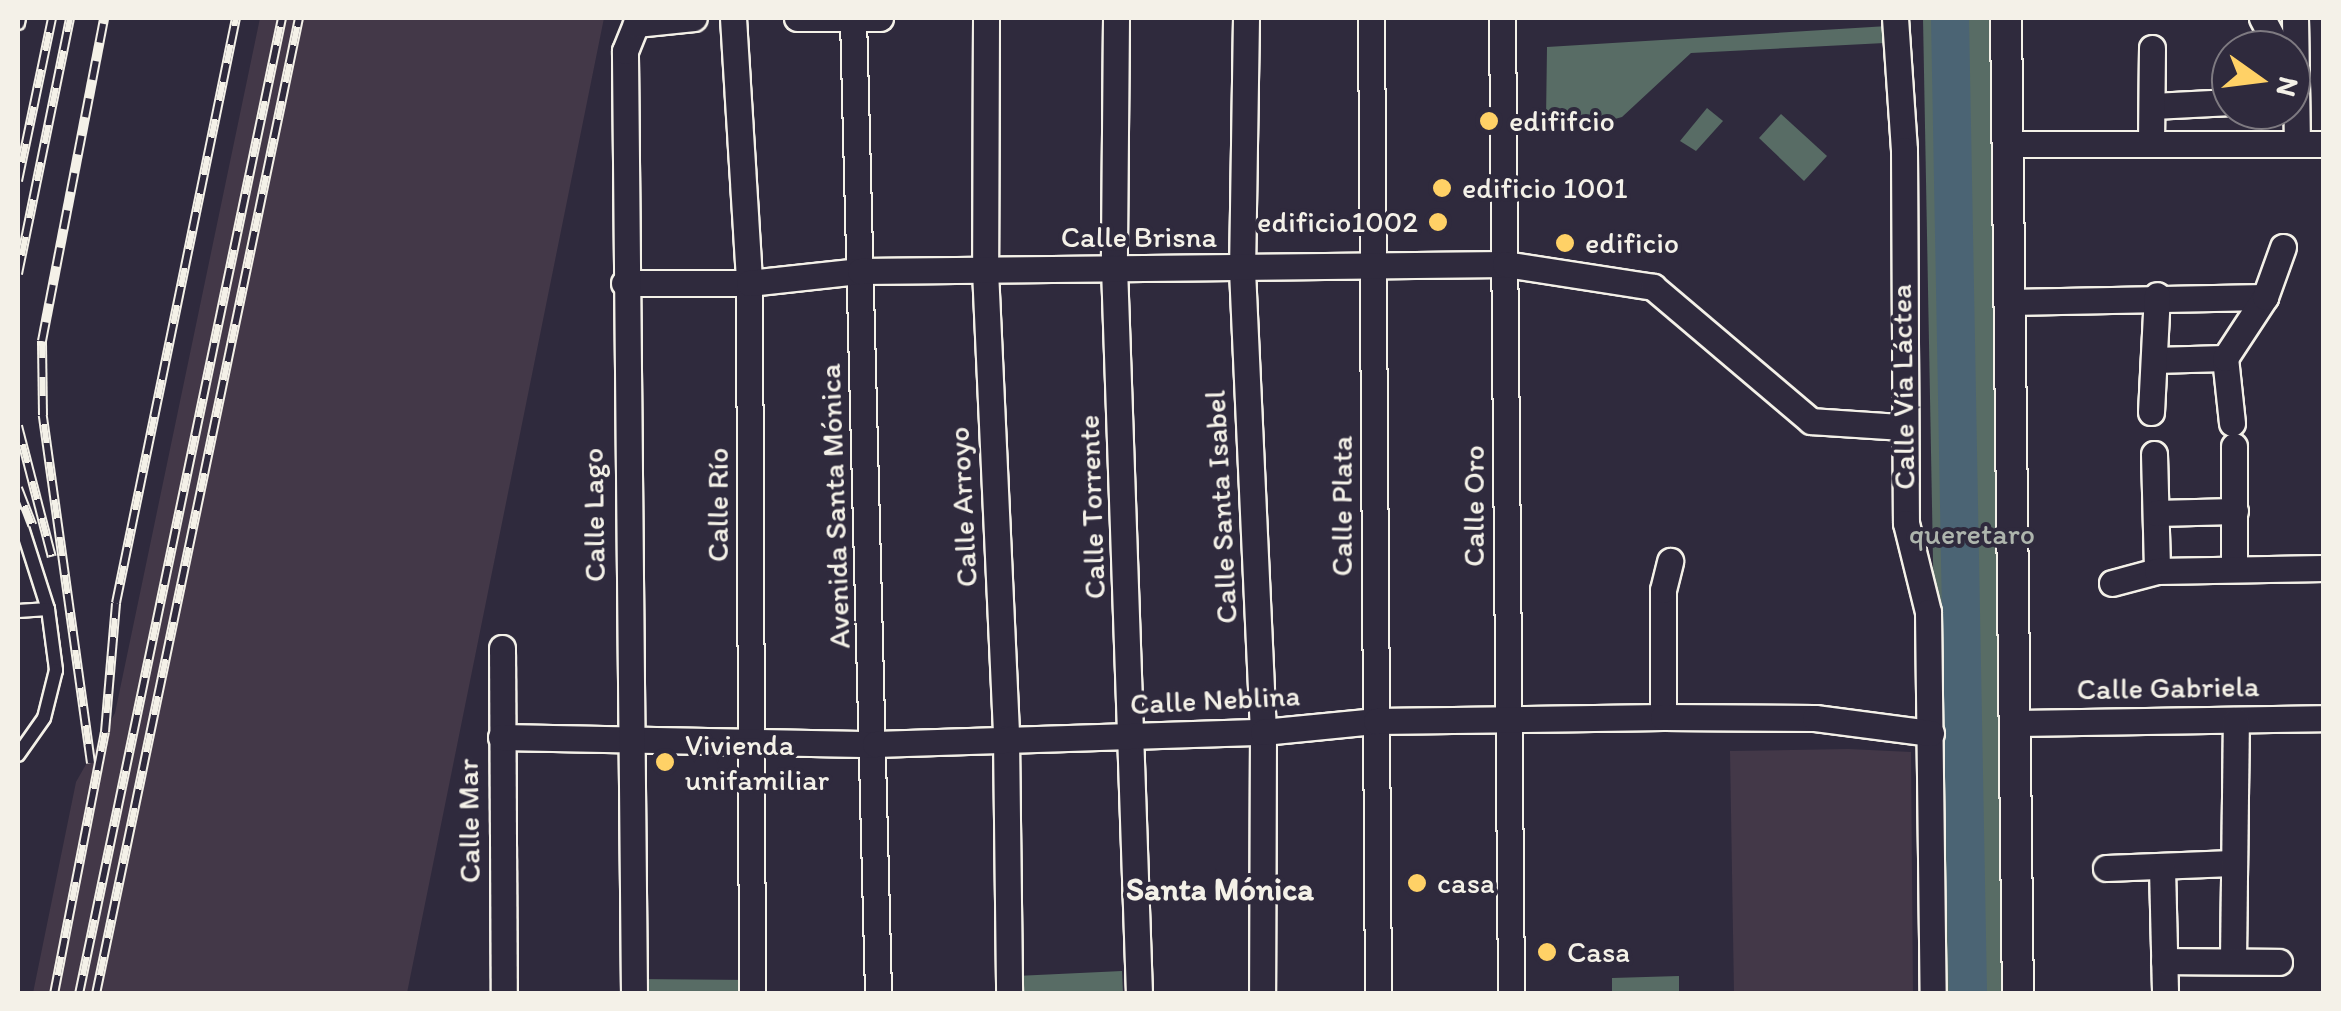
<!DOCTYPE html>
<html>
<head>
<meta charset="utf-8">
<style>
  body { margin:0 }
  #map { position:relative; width:2341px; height:1011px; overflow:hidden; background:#2f2a3d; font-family:Itim,sans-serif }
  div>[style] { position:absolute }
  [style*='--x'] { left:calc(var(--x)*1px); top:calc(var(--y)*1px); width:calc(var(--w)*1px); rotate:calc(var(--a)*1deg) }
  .built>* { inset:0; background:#433848 }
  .green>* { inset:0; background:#586c65 }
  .river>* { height:38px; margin:-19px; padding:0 19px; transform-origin:19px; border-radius:19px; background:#4b6474 }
  .roads { filter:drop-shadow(2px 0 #f4f1e8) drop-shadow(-2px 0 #f4f1e8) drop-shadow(0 2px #f4f1e8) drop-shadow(0 -2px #f4f1e8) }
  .service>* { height:12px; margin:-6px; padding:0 6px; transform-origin:6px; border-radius:6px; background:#2f2a3d }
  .minor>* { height:25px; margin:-12.5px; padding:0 12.5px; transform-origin:12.5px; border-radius:12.5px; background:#2f2a3d }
  .tertiary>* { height:30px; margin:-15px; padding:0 15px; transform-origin:15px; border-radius:15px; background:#2f2a3d }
  .rail>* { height:10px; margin-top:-5px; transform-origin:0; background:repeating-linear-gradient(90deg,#2f2a3d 0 19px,#f4f1e8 0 38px); box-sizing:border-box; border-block:2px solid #f4f1e8 }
  .dots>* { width:28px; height:28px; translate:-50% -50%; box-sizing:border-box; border:5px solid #2f2a3d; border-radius:50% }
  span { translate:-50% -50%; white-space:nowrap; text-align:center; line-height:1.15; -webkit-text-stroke:8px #2f2a3d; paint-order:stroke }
  .poi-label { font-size:30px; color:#f4f1e8 }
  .left { translate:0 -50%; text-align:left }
  .right { translate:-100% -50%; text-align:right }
  .street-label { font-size:30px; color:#f4f1e8 }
  .park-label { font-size:30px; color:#aeb5ad }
  .neighbourhood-label { font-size:32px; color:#f4f1e8; font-weight:700 }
  .frame { position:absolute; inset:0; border:20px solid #f4f1e8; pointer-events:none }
  .north { position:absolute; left:2211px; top:30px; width:100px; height:100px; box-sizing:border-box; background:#2f2a3d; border:2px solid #7e7a81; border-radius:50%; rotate:104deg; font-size:28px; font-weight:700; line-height:40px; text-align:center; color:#f4f1e8 }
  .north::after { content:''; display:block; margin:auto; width:35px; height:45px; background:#ffd166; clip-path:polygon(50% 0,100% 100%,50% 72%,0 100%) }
</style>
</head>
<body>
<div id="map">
  <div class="built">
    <i style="clip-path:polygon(260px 18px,604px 18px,407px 993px,33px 993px,76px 782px,115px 713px)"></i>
    <i style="clip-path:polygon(1848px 749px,1911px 752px,1913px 993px,1734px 993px,1730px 751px)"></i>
  </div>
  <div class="green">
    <i style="clip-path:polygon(1923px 18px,1994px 18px,2018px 993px,1941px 993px)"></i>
    <i style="clip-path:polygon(1904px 25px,1904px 42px,1691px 53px,1622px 117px,1597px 124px,1546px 119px,1547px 47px)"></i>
    <i style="clip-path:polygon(1707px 108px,1723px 121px,1696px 151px,1680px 141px)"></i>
    <i style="clip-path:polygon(1781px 114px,1827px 156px,1804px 181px,1759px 138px)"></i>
    <i style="clip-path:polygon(1122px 971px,1123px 993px,1016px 993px,1016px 976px)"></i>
    <i style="clip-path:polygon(1679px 976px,1679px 993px,1612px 993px,1612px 978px)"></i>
    <i style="clip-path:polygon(634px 979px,752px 980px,752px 993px,634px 993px)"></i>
  </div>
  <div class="river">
    <i style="--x:1950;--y:18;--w:976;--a:88.94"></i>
  </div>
  <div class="roads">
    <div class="service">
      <i style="--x:18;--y:23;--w:5;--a:-79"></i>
      <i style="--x:18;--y:515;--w:99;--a:72.3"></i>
      <i style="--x:48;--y:609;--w:62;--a:82.5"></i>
      <i style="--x:56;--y:670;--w:49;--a:104"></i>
      <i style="--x:44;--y:718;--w:45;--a:125.1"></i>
      <i style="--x:18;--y:611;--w:30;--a:-4"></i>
    </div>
    <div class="minor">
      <i style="--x:733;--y:18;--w:265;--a:86.5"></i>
      <i style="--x:749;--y:283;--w:711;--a:89.76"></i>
      <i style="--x:797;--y:18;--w:83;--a:0"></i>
      <i style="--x:853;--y:18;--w:976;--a:88.53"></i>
      <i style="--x:986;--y:18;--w:252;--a:90.2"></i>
      <i style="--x:985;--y:270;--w:468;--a:87.4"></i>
      <i style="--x:1006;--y:738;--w:256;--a:89.3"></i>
      <i style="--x:1116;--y:18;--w:249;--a:90.5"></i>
      <i style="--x:1114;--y:267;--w:727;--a:88.03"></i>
      <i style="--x:1246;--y:18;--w:252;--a:90.9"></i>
      <i style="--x:1242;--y:270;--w:462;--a:87.4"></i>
      <i style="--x:1263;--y:732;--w:262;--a:90.2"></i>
      <i style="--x:1371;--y:18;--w:976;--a:89.59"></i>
      <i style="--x:1502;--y:18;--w:976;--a:89.47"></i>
      <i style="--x:1895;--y:18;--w:132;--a:86.1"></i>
      <i style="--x:1904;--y:150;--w:373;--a:89.7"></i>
      <i style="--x:1906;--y:523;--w:92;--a:76.1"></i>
      <i style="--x:1928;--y:612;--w:382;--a:89.3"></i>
      <i style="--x:2262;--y:18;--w:36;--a:62"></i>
      <i style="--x:2295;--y:18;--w:126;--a:89.1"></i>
      <i style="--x:2153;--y:106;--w:78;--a:-2.9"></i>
      <i style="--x:2151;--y:143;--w:95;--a:-89.4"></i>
      <i style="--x:2011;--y:144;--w:313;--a:0"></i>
      <i style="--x:624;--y:283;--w:125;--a:0"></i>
      <i style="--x:749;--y:283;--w:112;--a:-6.2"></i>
      <i style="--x:860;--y:271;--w:645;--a:-0.62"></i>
      <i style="--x:1505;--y:264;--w:150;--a:8.8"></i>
      <i style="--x:1653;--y:287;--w:207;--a:40.3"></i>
      <i style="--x:1811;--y:421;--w:91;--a:3.8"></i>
      <i style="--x:2009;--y:302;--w:256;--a:-1.1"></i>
      <i style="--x:2154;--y:360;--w:71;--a:-1.6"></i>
      <i style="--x:2151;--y:412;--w:117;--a:-87.1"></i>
      <i style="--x:2232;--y:423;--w:65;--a:-96.1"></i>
      <i style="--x:2225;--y:358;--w:73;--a:-56.7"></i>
      <i style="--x:2265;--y:297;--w:53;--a:-70.2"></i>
      <i style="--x:2154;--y:454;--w:117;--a:88.5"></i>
      <i style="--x:2156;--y:513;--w:79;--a:-1.5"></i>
      <i style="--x:2234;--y:569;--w:123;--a:-90"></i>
      <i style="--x:2112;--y:583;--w:47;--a:-14.9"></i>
      <i style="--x:2157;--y:571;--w:167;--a:-1"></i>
      <i style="--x:502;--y:648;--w:346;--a:89.7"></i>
      <i style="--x:1663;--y:717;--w:127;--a:-90"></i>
      <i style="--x:1663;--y:590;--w:30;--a:-76"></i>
      <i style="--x:2014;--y:723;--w:310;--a:-0.9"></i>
      <i style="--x:501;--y:737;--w:374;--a:1.1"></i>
      <i style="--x:875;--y:744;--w:388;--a:-1.8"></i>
      <i style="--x:1263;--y:732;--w:114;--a:-5.6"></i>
      <i style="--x:1376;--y:721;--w:287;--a:-0.8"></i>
      <i style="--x:1663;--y:717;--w:152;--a:0.4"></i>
      <i style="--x:1815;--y:718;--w:117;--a:7.4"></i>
      <i style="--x:2106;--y:868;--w:126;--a:-2.3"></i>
      <i style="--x:2162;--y:868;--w:126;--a:88.6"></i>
      <i style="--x:2233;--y:960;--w:240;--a:-89.3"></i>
      <i style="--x:2164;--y:961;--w:115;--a:0.5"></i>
      <i style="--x:634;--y:994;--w:943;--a:-90.55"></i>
      <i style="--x:625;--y:51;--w:29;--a:-68"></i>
      <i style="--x:636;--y:24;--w:58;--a:-5.9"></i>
    </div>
    <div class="tertiary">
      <i style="--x:2006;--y:18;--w:976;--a:89.3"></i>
    </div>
  </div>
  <div class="rail">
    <i style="--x:18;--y:181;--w:167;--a:-78.2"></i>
    <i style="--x:18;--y:274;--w:261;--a:-78.5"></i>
    <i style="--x:18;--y:426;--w:135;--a:75.5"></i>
    <i style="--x:18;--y:488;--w:40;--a:69"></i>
    <i style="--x:91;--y:763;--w:351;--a:-97.9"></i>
    <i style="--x:43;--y:415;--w:74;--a:-90.8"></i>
    <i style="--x:42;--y:341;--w:329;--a:-79.1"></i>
    <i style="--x:54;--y:994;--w:267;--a:-79"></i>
    <i style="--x:105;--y:732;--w:129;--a:-85.1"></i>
    <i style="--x:116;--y:603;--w:597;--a:-78.41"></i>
    <i style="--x:79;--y:994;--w:997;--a:-78.25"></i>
    <i style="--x:96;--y:994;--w:997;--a:-78.25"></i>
  </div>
  <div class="dots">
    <i style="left:1489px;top:121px;background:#ffd166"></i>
    <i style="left:1442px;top:188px;background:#ffd166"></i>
    <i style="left:1438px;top:222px;background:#ffd166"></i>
    <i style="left:1565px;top:243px;background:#ffd166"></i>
    <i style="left:665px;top:762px;background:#ffd166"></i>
    <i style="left:1417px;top:883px;background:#ffd166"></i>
    <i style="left:1547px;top:952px;background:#ffd166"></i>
  </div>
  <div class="poi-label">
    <span class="left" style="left:1509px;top:121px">edififcio</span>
    <span class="left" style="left:1462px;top:188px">edificio 1001</span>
    <span class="right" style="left:1418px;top:222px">edificio1002</span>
    <span class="left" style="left:1585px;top:243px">edificio</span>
    <span class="left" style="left:685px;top:762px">Vivienda<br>unifamiliar</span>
    <span class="left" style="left:1437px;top:883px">casa</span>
    <span class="left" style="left:1567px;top:952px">Casa</span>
  </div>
  <div class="street-label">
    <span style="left:1139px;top:237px">Calle Brisna</span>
    <span style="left:1903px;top:387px;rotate:-91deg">Calle Vía Láctea</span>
    <span style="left:718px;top:505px;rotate:-90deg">Calle Río</span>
    <span style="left:835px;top:506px;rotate:-92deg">Avenida Santa Mónica</span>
    <span style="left:1342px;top:506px;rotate:-90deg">Calle Plata</span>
    <span style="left:1474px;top:506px;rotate:-90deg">Calle Oro</span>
    <span style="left:963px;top:507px;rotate:-93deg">Calle Arroyo</span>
    <span style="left:1092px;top:507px;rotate:-92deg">Calle Torrente</span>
    <span style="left:1221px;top:507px;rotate:-93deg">Calle Santa Isabel</span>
    <span style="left:594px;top:515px;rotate:-91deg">Calle Lago</span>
    <span style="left:2168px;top:688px;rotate:-1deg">Calle Gabriela</span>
    <span style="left:1215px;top:700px;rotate:-3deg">Calle Neblina</span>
    <span style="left:469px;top:821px;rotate:-91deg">Calle Mar</span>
  </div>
  <div class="park-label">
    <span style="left:1972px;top:534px">queretaro</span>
  </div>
  <div class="neighbourhood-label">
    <span style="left:1220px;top:889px">Santa Mónica</span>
  </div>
  <div class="frame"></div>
  <div class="north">N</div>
</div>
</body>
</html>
